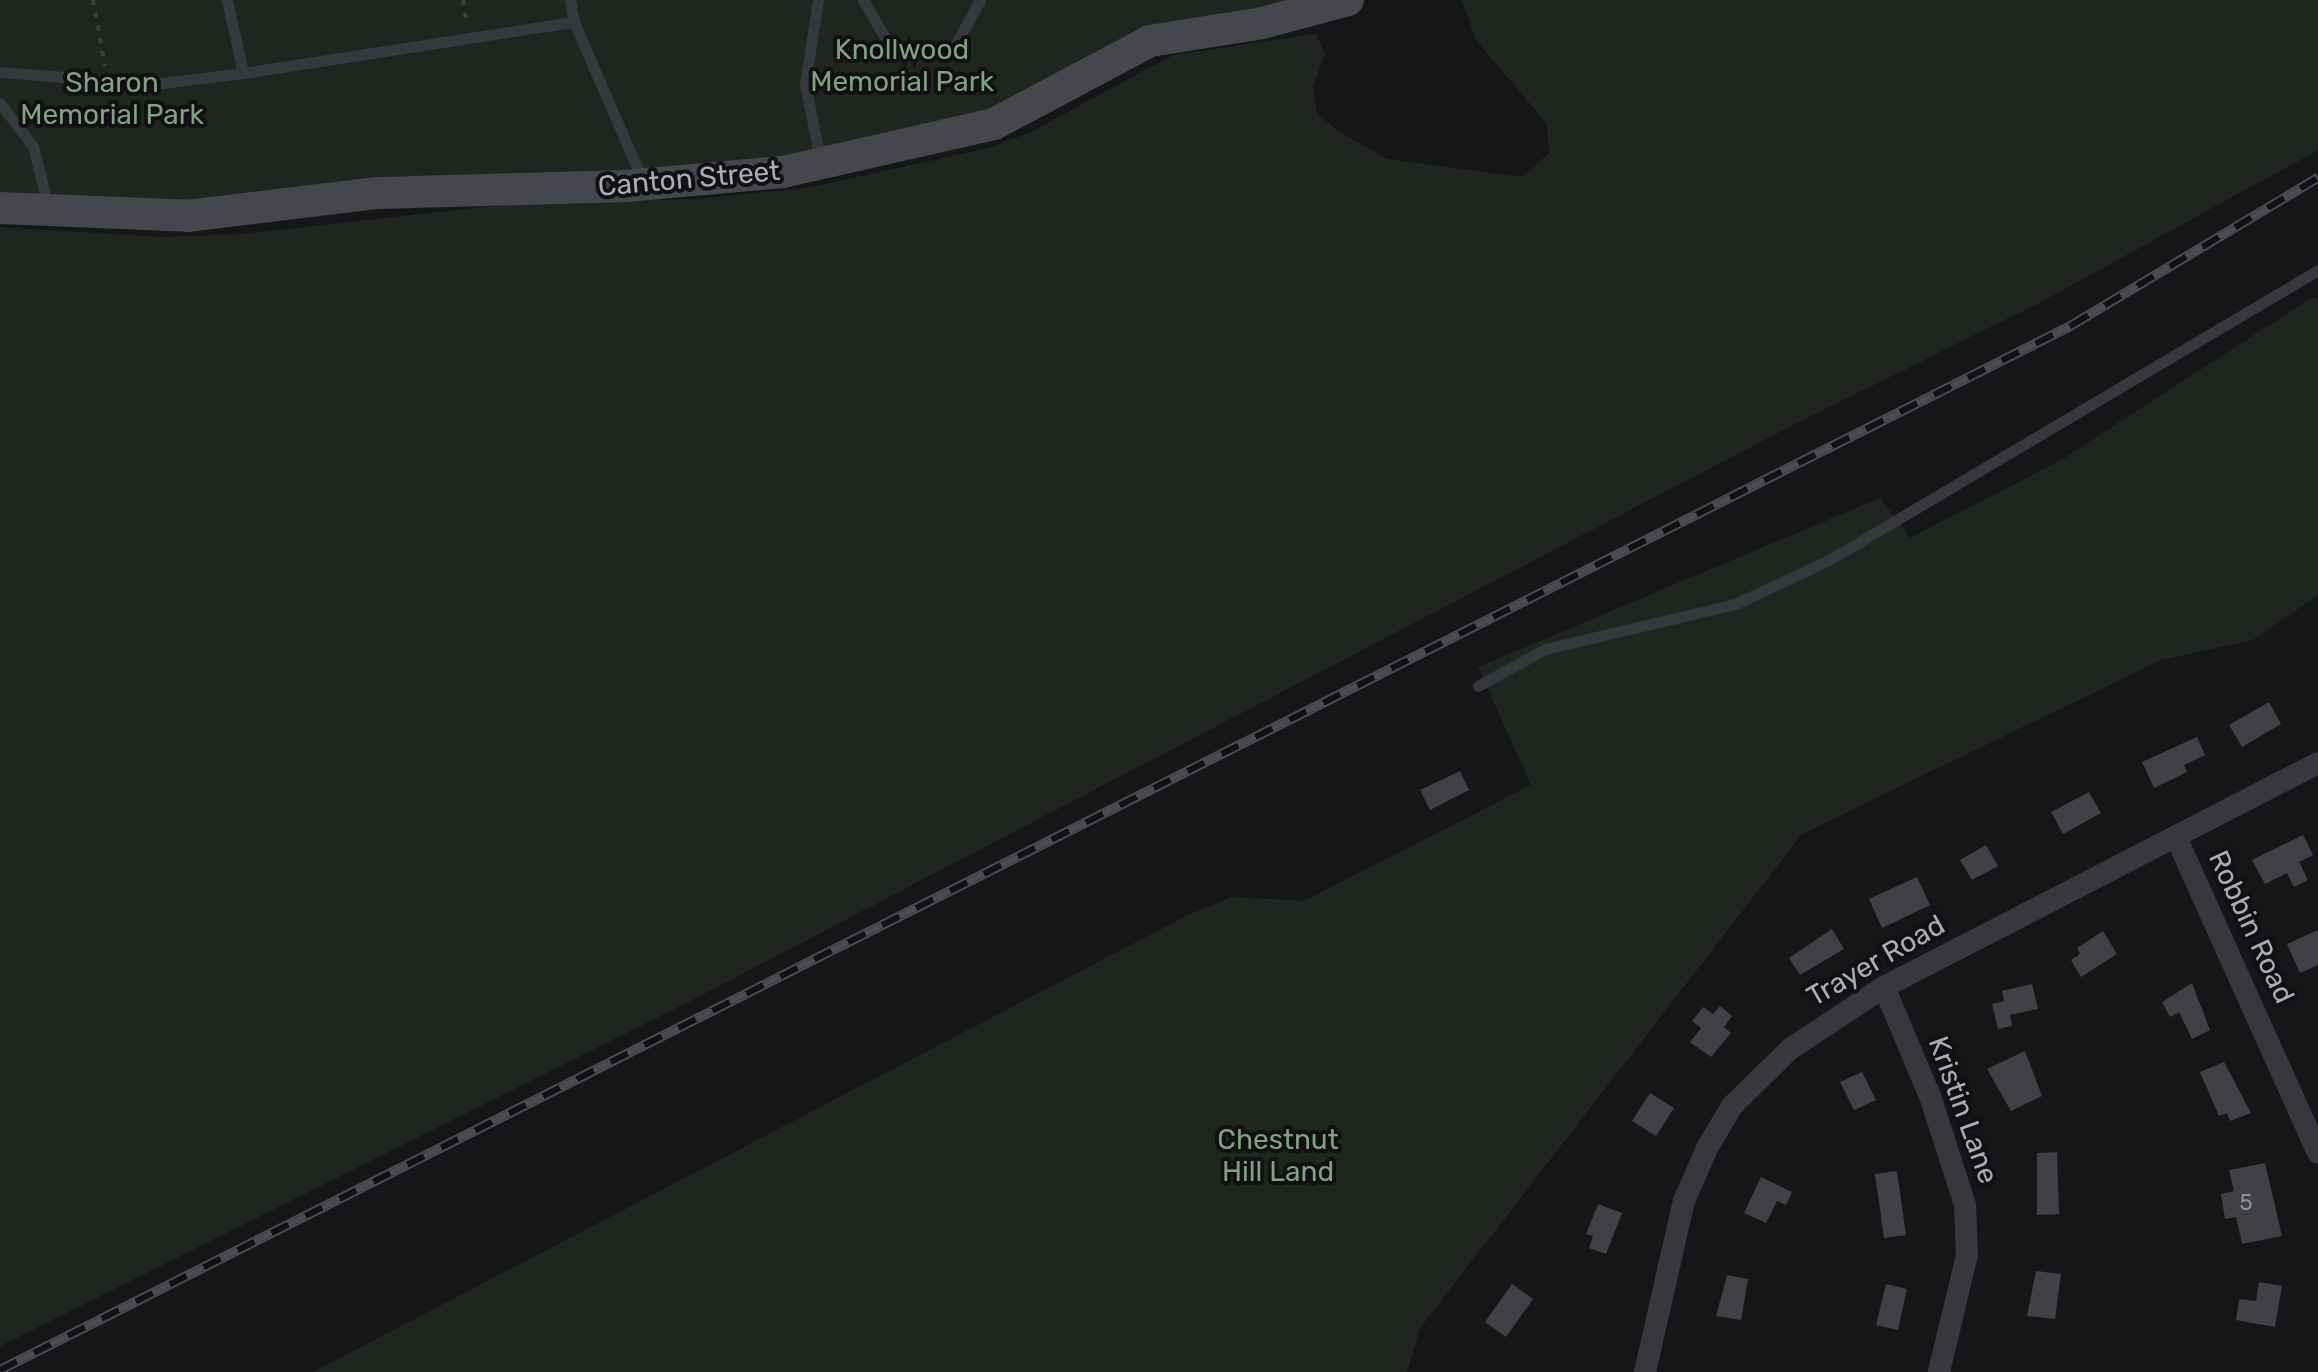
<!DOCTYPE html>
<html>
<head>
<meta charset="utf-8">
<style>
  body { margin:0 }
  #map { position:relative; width:2318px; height:1372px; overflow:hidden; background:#161618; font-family:Rubik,sans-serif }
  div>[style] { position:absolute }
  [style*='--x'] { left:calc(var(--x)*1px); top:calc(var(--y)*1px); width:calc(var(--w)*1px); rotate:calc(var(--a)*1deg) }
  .green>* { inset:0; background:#1e261f }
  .building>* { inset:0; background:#404145 }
  .path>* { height:4px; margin-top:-2px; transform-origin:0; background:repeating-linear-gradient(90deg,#3d3f44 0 5px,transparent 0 13px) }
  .lane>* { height:11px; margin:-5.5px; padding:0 5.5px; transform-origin:5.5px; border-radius:5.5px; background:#37383d }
  .street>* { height:22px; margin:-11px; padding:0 11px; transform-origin:11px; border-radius:11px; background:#37383d }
  .secondary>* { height:32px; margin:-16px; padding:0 16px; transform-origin:16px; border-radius:16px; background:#45474d }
  .rail>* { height:10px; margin-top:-5px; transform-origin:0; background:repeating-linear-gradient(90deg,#111113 0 19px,#4a4c52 0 38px); box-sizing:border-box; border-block:2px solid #4a4c52 }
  span { translate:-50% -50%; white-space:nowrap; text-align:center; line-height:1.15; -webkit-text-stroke:8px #111113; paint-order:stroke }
  .number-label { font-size:22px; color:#8e929b }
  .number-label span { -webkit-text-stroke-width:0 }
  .park-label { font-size:28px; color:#7fa381 }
  .street-label { font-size:28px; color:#a8adb8 }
</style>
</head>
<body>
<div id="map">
  <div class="green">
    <i style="clip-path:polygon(0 0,1297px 0,1147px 27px,989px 109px,781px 157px,625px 171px,377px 177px,187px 202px,0 193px)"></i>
    <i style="clip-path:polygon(1462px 0,2318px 0,2318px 150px,2043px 301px,1793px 425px,696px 998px,0 1346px,0 227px,162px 237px,242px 234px,502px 205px,696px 199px,806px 188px,988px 148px,1031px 132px,1173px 55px,1316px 34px,1325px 54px,1313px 87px,1317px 113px,1338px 131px,1387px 159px,1522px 177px,1549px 153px,1547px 124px,1476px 40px)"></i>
    <i style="clip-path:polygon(2311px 298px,2318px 298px,2318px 595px,2253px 640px,2161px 660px,1802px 834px,1420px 1328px,1407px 1372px,313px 1372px,1190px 914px,1232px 897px,1304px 901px,1531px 785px,1478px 667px,1880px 498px,1910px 538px,2061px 460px)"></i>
  </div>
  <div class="building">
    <i style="clip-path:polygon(2269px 702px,2281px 724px,2242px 747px,2229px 725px)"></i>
    <i style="clip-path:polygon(2197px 737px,2205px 755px,2184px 765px,2187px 772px,2154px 788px,2142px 762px)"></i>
    <i style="clip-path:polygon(1460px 771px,1469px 790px,1430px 810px,1420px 790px)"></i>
    <i style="clip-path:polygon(2089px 792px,2101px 813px,2063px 834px,2051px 812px)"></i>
    <i style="clip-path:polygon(2303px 835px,2313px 855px,2299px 862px,2308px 880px,2294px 887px,2287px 873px,2265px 884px,2252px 860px)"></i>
    <i style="clip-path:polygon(1986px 845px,1998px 866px,1972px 880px,1960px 860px)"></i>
    <i style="clip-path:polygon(1917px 877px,1930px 905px,1882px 928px,1869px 899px)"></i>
    <i style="clip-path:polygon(1832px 929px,1844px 949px,1800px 975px,1789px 958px)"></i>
    <i style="clip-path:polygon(2318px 930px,2318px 965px,2300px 973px,2287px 944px)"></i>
    <i style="clip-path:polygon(2103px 931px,2117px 954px,2081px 977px,2071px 960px,2080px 954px,2077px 948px)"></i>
    <i style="clip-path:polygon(2192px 983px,2210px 1030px,2192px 1039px,2179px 1012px,2170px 1017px,2162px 1002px)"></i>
    <i style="clip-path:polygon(2032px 984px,2038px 1009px,2010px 1015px,2012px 1026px,1998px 1029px,1992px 1004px,2004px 1001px,2002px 991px)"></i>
    <i style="clip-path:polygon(1720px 1006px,1732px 1016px,1724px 1027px,1731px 1033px,1711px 1057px,1690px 1042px,1701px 1028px,1692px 1021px,1703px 1007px,1713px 1014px)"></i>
    <i style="clip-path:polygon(2025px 1051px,2042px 1096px,2011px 1111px,1987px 1069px)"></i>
    <i style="clip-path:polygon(2224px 1062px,2251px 1113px,2230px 1121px,2227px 1113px,2219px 1116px,2200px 1072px)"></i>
    <i style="clip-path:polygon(1862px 1072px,1876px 1100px,1854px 1110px,1840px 1082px)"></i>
    <i style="clip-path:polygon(1650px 1093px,1674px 1108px,1656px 1136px,1632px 1121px)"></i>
    <i style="clip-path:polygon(2057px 1152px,2059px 1214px,2037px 1215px,2037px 1153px)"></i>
    <i style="clip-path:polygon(2265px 1163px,2282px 1236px,2242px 1244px,2236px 1217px,2225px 1219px,2221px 1194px,2234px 1191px,2229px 1170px)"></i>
    <i style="clip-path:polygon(1897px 1171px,1906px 1235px,1884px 1238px,1875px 1174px)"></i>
    <i style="clip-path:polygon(1761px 1177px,1792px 1192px,1786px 1205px,1777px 1201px,1766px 1223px,1744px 1213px)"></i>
    <i style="clip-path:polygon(1598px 1204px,1622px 1213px,1606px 1254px,1589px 1248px,1593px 1236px,1586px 1234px)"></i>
    <i style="clip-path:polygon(2036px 1271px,2061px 1274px,2055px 1319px,2027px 1316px)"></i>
    <i style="clip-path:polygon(1727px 1275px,1748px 1279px,1741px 1320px,1716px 1316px)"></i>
    <i style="clip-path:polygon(2259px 1282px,2282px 1286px,2275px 1327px,2236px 1320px,2239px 1299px,2256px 1301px)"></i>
    <i style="clip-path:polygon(1512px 1284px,1533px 1299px,1506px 1337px,1485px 1322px)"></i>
    <i style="clip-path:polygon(1886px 1284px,1907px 1289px,1898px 1330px,1876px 1325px)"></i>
  </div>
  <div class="path">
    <i style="--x:93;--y:0;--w:67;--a:79.7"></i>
    <i style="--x:463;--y:0;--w:25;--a:81"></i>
  </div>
  <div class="lane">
    <i style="--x:227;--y:0;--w:75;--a:77.6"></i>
    <i style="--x:243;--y:73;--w:335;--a:-8.8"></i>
    <i style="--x:574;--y:22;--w:22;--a:-100"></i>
    <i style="--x:818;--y:0;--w:85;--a:98.8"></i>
    <i style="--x:805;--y:84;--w:81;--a:78.6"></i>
    <i style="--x:863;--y:0;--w:48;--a:59.7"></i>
    <i style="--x:887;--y:41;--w:31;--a:32"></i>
    <i style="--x:913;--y:57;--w:42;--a:-13.7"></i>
    <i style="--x:954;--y:47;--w:54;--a:-61"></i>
    <i style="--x:574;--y:22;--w:171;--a:66.6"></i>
    <i style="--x:0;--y:72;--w:154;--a:4.5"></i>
    <i style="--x:154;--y:84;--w:90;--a:-7"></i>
    <i style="--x:0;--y:103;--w:54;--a:52.5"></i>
    <i style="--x:33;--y:146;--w:62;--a:76"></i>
    <i style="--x:1478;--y:686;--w:77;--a:-28.9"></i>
    <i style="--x:1545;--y:649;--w:195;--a:-13.3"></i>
    <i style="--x:1735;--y:604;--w:104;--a:-25.1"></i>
    <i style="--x:1829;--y:560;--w:569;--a:-30.67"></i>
  </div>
  <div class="street">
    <i style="--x:2176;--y:837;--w:346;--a:65.8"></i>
    <i style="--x:1884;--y:987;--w:121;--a:67.2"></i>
    <i style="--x:1931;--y:1099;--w:111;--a:72.2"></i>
    <i style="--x:1965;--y:1205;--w:50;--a:87.7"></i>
    <i style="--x:1967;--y:1255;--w:120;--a:103.5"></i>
    <i style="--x:1645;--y:1372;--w:175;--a:-77.2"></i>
    <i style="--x:1684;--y:1201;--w:58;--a:-66.5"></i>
    <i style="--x:1707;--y:1148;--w:49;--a:-59.2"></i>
    <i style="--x:1732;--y:1106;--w:81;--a:-44.5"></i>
    <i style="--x:1790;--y:1049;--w:113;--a:-33.4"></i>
    <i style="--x:1884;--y:987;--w:488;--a:-27.3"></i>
  </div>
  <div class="secondary">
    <i style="--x:0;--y:208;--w:187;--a:2.4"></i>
    <i style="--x:187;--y:216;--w:192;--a:-6.9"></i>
    <i style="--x:378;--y:193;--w:248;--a:-1.6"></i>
    <i style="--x:626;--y:186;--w:158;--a:-5.1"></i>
    <i style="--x:783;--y:172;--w:216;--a:-12.8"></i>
    <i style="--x:994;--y:124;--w:177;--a:-28"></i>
    <i style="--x:1150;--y:41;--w:113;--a:-9.1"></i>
    <i style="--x:1262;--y:23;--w:89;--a:-15"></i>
  </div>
  <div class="rail">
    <i style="--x:0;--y:1370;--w:2321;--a:-26.76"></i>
    <i style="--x:2072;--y:325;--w:287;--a:-30.9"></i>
  </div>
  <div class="number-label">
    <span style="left:2246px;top:1203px">5</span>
  </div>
  <div class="park-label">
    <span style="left:902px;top:66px">Knollwood<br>Memorial Park</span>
    <span style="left:112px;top:99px">Sharon<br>Memorial Park</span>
    <span style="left:1278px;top:1156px">Chestnut<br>Hill Land</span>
  </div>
  <div class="street-label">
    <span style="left:689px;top:179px;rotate:-5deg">Canton Street</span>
    <span style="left:2251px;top:927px;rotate:65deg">Robbin Road</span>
    <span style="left:1876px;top:961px;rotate:-30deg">Trayer Road</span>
    <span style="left:1963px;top:1110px;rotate:70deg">Kristin Lane</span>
  </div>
</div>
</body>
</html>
